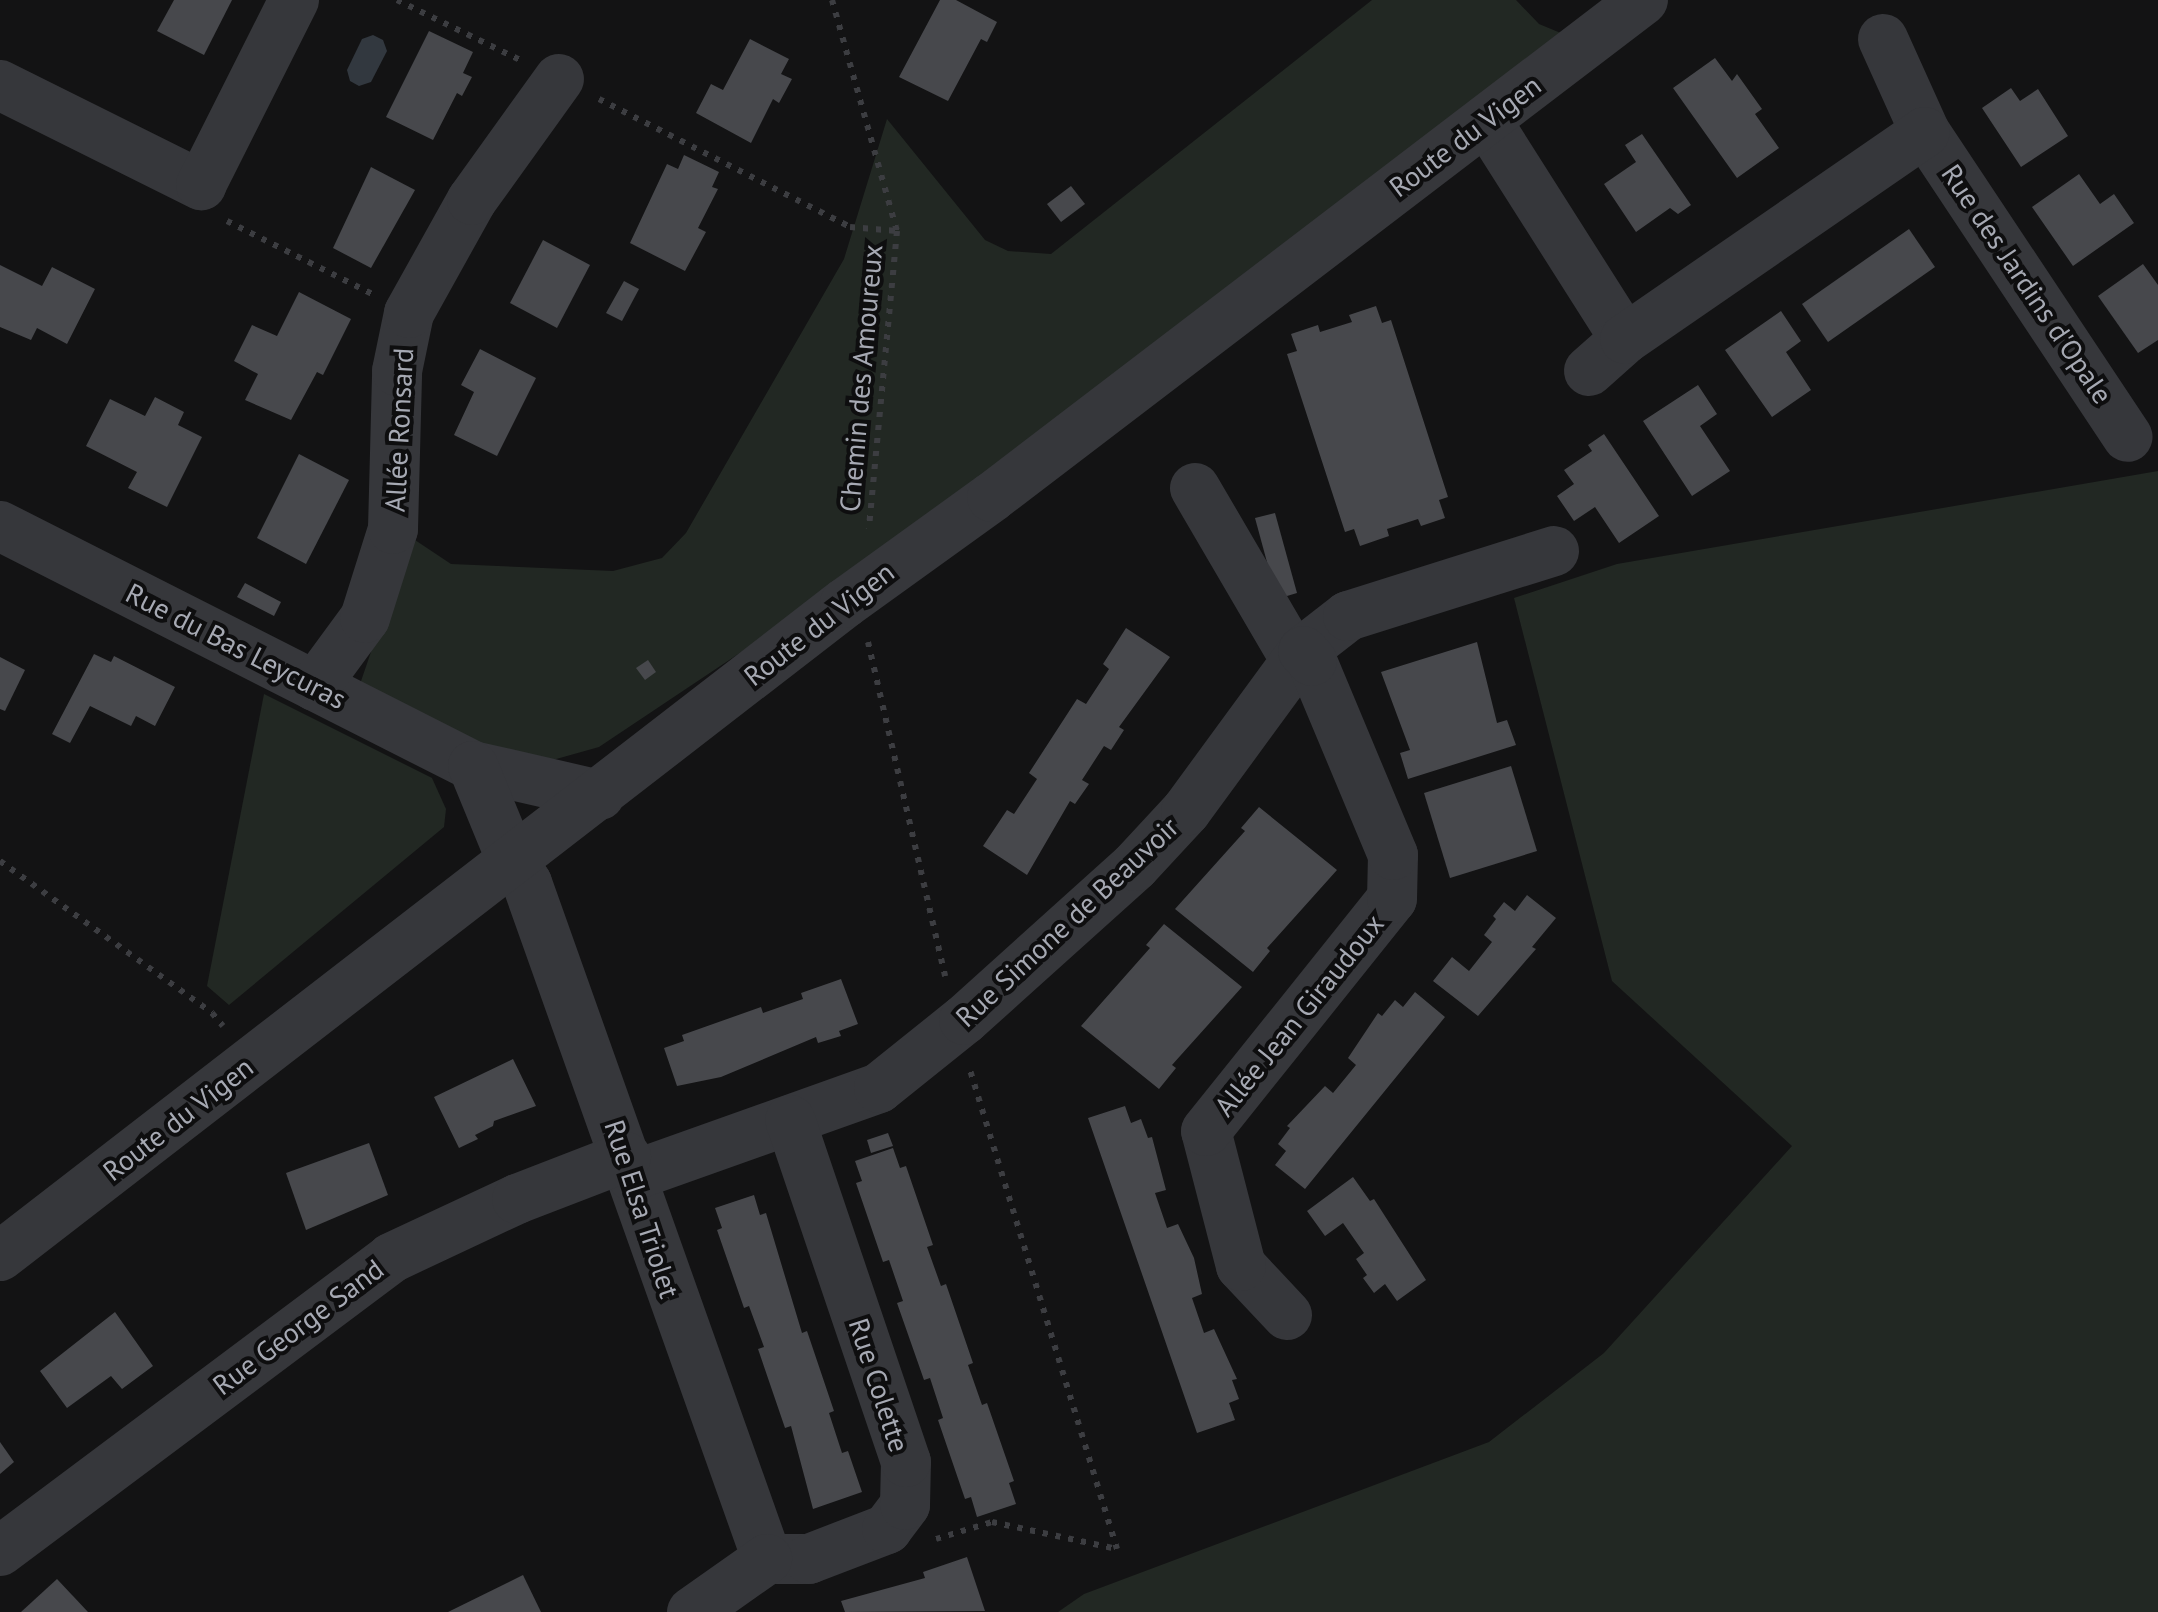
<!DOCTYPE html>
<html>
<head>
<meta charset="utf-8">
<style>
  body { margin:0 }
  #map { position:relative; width:2158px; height:1612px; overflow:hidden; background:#131314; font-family:"PT Sans",sans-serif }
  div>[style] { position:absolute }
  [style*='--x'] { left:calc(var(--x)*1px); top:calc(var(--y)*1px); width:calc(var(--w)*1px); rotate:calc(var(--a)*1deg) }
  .green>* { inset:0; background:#222823 }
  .water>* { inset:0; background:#32383f }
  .building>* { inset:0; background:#47484c }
  .path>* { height:6px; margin-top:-3px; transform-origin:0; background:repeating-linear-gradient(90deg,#3c3d41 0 5px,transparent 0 13px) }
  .minor>* { height:50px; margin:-25px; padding:0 25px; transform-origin:25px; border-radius:25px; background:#36373b }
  span { translate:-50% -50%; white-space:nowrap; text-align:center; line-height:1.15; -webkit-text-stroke:8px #0e0e0f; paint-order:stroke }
  .street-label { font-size:28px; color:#a6a9b3 }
</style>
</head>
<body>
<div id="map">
  <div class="green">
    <i style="clip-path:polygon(1372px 0,1516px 0,1539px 24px,1568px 36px,1067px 434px,599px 747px,542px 763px,484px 749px,360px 684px,398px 573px,406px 534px,451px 564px,613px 571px,662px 558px,686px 533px,844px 259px,887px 119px,985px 240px,1008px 251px,1051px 254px)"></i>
    <i style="clip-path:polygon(2158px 471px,2158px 1612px,1058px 1612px,1084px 1594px,1489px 1442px,1604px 1353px,1792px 1146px,1612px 981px,1514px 598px,1617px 564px)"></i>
    <i style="clip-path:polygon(264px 694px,432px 778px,446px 809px,444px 827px,229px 1005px,207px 986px)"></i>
  </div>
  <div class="water">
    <i style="clip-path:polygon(373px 35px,383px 40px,387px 51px,371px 82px,359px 86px,350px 81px,347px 70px,362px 39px)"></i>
  </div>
  <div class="building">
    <i style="clip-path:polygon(174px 0,232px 0,204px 55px,157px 31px)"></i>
    <i style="clip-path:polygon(940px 0,956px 0,997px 22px,987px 42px,981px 39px,948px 101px,899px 77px)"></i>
    <i style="clip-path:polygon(429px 31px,473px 52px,463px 73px,472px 77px,462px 96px,457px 93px,433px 140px,386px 117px)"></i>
    <i style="clip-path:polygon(750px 39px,789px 59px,781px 74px,792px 79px,779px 103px,773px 99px,751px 143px,696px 113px,711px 84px,723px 90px)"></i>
    <i style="clip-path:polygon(1715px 58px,1732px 81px,1737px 74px,1762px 109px,1755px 114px,1779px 148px,1737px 178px,1673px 88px)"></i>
    <i style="clip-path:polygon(2011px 88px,2020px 101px,2038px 89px,2068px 136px,2021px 167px,1982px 108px)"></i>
    <i style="clip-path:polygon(1642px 134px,1691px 205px,1678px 214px,1670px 208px,1636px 232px,1604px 184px,1636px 162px,1625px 145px)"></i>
    <i style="clip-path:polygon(684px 155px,719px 172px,712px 187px,718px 189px,698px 228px,706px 232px,685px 271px,630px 243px,667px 164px,678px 169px)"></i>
    <i style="clip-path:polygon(371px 167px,415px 190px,371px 268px,333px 248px)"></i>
    <i style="clip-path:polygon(2079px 174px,2100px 204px,2114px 194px,2134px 223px,2073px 266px,2032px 207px)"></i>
    <i style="clip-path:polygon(1071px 186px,1085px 204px,1061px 222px,1047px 204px)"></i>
    <i style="clip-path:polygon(1909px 229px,1935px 267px,1828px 342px,1802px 304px)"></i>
    <i style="clip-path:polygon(543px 240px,590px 265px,557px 328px,510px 303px)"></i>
    <i style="clip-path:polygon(2143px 264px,2158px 285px,2158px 340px,2138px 353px,2098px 296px)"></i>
    <i style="clip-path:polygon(0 265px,42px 286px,52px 267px,95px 289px,67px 344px,37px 328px,31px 340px,0 327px)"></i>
    <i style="clip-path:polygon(624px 281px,639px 289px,622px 321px,606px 313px)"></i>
    <i style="clip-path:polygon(299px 292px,351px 319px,323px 375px,317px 372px,291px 420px,245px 400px,258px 374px,234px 361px,252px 325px,277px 336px)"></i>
    <i style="clip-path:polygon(1376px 306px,1382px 323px,1391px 320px,1448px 497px,1439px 500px,1445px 518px,1421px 526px,1418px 519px,1387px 529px,1389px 536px,1360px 546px,1354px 529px,1345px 532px,1287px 354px,1297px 351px,1291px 334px,1318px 325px,1320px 332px,1352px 322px,1349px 315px)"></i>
    <i style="clip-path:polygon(1781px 311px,1801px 341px,1786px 352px,1811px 390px,1772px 417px,1725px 350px)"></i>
    <i style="clip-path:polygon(480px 349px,536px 378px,497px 456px,454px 435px,474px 392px,461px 385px)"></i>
    <i style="clip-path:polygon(1698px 385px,1717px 414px,1700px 426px,1730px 471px,1692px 496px,1643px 421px)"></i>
    <i style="clip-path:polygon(155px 397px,184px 412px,178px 425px,202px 437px,167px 507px,128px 488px,137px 472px,86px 446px,110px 399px,145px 416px)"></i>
    <i style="clip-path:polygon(1604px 434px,1659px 516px,1619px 543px,1595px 507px,1574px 521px,1557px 496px,1574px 484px,1564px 470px,1592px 451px,1588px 445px)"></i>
    <i style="clip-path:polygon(299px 454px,349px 480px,306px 564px,257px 538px)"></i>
    <i style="clip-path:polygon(1275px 513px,1297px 593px,1277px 599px,1255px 518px)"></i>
    <i style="clip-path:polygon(245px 583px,281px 602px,274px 616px,237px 597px)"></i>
    <i style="clip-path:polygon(1126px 628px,1170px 657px,1119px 727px,1124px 730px,1111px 750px,1104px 746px,1082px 780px,1089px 784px,1075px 804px,1070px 801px,1027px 875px,983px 846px,1007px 810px,1014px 814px,1037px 779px,1029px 773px,1077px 699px,1086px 704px,1109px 669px,1103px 664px)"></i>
    <i style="clip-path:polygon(1477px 642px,1497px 723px,1507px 720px,1516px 745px,1408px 779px,1400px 753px,1410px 750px,1381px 672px)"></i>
    <i style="clip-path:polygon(94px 654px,111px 662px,114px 656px,175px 687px,155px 726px,136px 716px,131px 726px,90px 706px,70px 743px,52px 734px)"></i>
    <i style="clip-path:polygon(0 657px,25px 670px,5px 711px,0 709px)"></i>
    <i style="clip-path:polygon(648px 660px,656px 672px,645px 680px,636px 668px)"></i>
    <i style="clip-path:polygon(1511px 766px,1537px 851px,1450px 878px,1424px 793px)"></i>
    <i style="clip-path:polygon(1259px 807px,1337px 870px,1267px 948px,1270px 951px,1253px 972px,1175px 909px,1245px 831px,1241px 828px)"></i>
    <i style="clip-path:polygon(1527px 895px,1556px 918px,1532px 947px,1536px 949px,1478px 1016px,1433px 981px,1452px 957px,1469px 971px,1492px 942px,1484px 935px,1496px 919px,1493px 916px,1504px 902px,1515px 911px)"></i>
    <i style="clip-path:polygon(1164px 924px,1242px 987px,1172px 1065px,1176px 1068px,1159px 1089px,1081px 1026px,1150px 948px,1146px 945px)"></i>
    <i style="clip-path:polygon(841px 979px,858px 1024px,839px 1031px,841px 1036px,818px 1043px,816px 1037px,721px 1077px,677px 1086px,664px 1048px,684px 1041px,682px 1035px,761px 1007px,763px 1013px,803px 999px,801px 993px)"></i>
    <i style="clip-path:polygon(1415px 992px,1445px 1017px,1305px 1189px,1275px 1165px,1286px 1151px,1278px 1144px,1290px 1128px,1287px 1126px,1325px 1086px,1333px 1093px,1356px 1065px,1348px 1058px,1378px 1013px,1382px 1016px,1395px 1000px,1403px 1007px)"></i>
    <i style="clip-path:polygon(513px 1059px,536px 1106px,494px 1121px,493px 1126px,475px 1135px,478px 1139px,459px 1148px,434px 1097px)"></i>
    <i style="clip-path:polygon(1125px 1106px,1131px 1123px,1141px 1119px,1148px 1138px,1152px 1137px,1166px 1190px,1155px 1193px,1167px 1228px,1178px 1224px,1194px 1258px,1202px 1294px,1192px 1298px,1204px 1333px,1214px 1329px,1237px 1379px,1232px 1380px,1239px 1399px,1229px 1403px,1235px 1420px,1197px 1433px,1088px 1118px)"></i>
    <i style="clip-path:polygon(888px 1133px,893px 1146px,871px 1153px,867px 1140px)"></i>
    <i style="clip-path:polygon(369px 1143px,388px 1195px,306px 1230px,286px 1173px)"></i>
    <i style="clip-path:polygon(893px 1148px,900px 1168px,906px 1166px,933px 1245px,927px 1247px,941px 1286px,946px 1284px,973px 1363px,968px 1365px,982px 1405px,987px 1403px,1014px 1481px,1009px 1483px,1016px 1504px,977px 1517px,971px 1497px,965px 1499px,938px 1420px,943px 1418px,930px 1378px,924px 1380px,897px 1303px,903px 1301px,889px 1260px,883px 1262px,856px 1183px,862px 1181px,855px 1161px)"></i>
    <i style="clip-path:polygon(1353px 1177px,1370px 1201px,1374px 1199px,1426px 1280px,1397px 1301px,1385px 1284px,1374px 1293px,1363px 1278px,1367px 1275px,1356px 1259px,1364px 1253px,1343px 1223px,1325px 1236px,1307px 1211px)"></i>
    <i style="clip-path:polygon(754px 1195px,760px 1215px,766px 1213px,802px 1333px,807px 1331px,834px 1411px,829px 1413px,842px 1453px,848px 1451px,862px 1492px,813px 1509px,791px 1426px,785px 1428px,758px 1349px,764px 1347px,749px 1306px,744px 1308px,717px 1230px,722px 1228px,715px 1208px)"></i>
    <i style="clip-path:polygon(115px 1312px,153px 1366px,122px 1389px,111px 1376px,67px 1408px,40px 1371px)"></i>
    <i style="clip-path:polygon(0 1442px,14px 1462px,0 1474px)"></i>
    <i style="clip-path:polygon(967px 1557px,985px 1611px,845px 1612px,841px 1601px,925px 1578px,923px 1572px)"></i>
    <i style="clip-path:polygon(523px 1575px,541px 1612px,448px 1612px)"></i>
    <i style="clip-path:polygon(57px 1579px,88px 1612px,21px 1612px)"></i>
  </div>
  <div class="path">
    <i style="--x:397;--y:0;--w:137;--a:26"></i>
    <i style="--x:832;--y:0;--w:240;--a:74.3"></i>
    <i style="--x:897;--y:231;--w:299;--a:95.4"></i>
    <i style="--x:599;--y:99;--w:282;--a:27"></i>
    <i style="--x:850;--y:227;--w:47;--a:4.9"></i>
    <i style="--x:227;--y:221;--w:162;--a:26.7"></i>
    <i style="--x:868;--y:642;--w:343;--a:77"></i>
    <i style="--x:0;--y:861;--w:261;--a:35.6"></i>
    <i style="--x:212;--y:1013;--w:17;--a:50"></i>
    <i style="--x:936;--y:1539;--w:59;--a:-16.9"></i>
    <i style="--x:992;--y:1522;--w:128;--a:12.2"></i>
    <i style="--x:1117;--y:1549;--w:501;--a:-107.06"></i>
  </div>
  <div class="minor">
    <i style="--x:1883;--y:39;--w:102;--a:65.7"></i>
    <i style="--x:1925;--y:132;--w:366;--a:56.4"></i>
    <i style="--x:0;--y:85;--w:225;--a:26.5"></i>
    <i style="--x:201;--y:185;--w:207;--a:-63.3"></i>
    <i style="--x:1486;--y:120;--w:259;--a:57.6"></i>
    <i style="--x:1589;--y:371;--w:48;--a:-41.6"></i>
    <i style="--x:1625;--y:339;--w:364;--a:-34.6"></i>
    <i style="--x:1195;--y:488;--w:198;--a:59.7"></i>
    <i style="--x:0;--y:526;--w:530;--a:26.9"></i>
    <i style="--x:473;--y:766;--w:130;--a:12.9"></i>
    <i style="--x:315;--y:686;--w:84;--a:-53.7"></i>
    <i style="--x:365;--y:618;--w:93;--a:-72.5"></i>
    <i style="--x:393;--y:529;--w:158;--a:-88.5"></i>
    <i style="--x:397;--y:371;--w:59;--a:-78.3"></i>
    <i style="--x:409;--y:313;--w:129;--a:-60.9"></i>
    <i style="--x:472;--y:200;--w:149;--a:-54.3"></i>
    <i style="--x:473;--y:766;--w:103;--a:67.7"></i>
    <i style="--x:512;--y:861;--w:27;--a:56"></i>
    <i style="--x:527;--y:883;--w:717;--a:70.45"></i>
    <i style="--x:632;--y:1176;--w:262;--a:-19.6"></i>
    <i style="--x:879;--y:1088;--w:109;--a:-38.7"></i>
    <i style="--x:964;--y:1020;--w:230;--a:-42"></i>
    <i style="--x:1135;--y:866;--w:75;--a:-47.2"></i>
    <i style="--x:1186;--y:811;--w:198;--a:-53.8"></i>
    <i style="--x:1303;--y:651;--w:57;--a:-37.9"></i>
    <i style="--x:1348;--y:616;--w:216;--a:-17.5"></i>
    <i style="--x:0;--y:1256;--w:1068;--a:-37.7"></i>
    <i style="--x:845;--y:603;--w:181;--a:-35.8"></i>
    <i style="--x:992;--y:497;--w:819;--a:-37.36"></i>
    <i style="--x:1287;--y:1315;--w:67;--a:-133.2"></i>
    <i style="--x:1241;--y:1266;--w:139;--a:-104.5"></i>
    <i style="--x:1206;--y:1131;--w:297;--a:-51.3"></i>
    <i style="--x:1392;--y:899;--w:44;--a:-88.7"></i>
    <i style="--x:1393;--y:855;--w:210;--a:-112.7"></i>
    <i style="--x:1312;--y:661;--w:13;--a:-132"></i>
    <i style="--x:0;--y:1551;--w:489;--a:-36.8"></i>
    <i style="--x:391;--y:1258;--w:139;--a:-25.1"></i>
    <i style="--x:517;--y:1199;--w:117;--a:-21.1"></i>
    <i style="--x:767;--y:1559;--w:42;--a:0"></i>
    <i style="--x:809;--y:1559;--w:84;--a:-21"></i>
    <i style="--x:887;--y:1529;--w:30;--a:-53"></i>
    <i style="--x:905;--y:1505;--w:43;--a:-88.7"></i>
    <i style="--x:906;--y:1462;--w:361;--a:-108.7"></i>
    <i style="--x:692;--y:1612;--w:92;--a:-35.2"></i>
  </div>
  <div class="street-label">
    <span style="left:1465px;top:136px;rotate:-37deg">Route du Vigen</span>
    <span style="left:2027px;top:284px;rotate:56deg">Rue des Jardins d'Opale</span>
    <span style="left:861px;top:378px;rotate:-85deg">Chemin des Amoureux</span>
    <span style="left:399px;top:430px;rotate:-87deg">Allée Ronsard</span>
    <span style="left:819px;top:624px;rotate:-38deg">Route du Vigen</span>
    <span style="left:236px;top:646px;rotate:27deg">Rue du Bas Leycuras</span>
    <span style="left:1067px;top:922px;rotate:-43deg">Rue Simone de Beauvoir</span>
    <span style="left:1299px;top:1015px;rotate:-51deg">Allée Jean Giraudoux</span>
    <span style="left:178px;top:1119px;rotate:-38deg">Route du Vigen</span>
    <span style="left:642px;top:1209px;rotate:72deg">Rue Elsa Triolet</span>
    <span style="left:298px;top:1327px;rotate:-37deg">Rue George Sand</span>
    <span style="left:879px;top:1385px;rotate:72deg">Rue Colette</span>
  </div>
</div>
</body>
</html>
